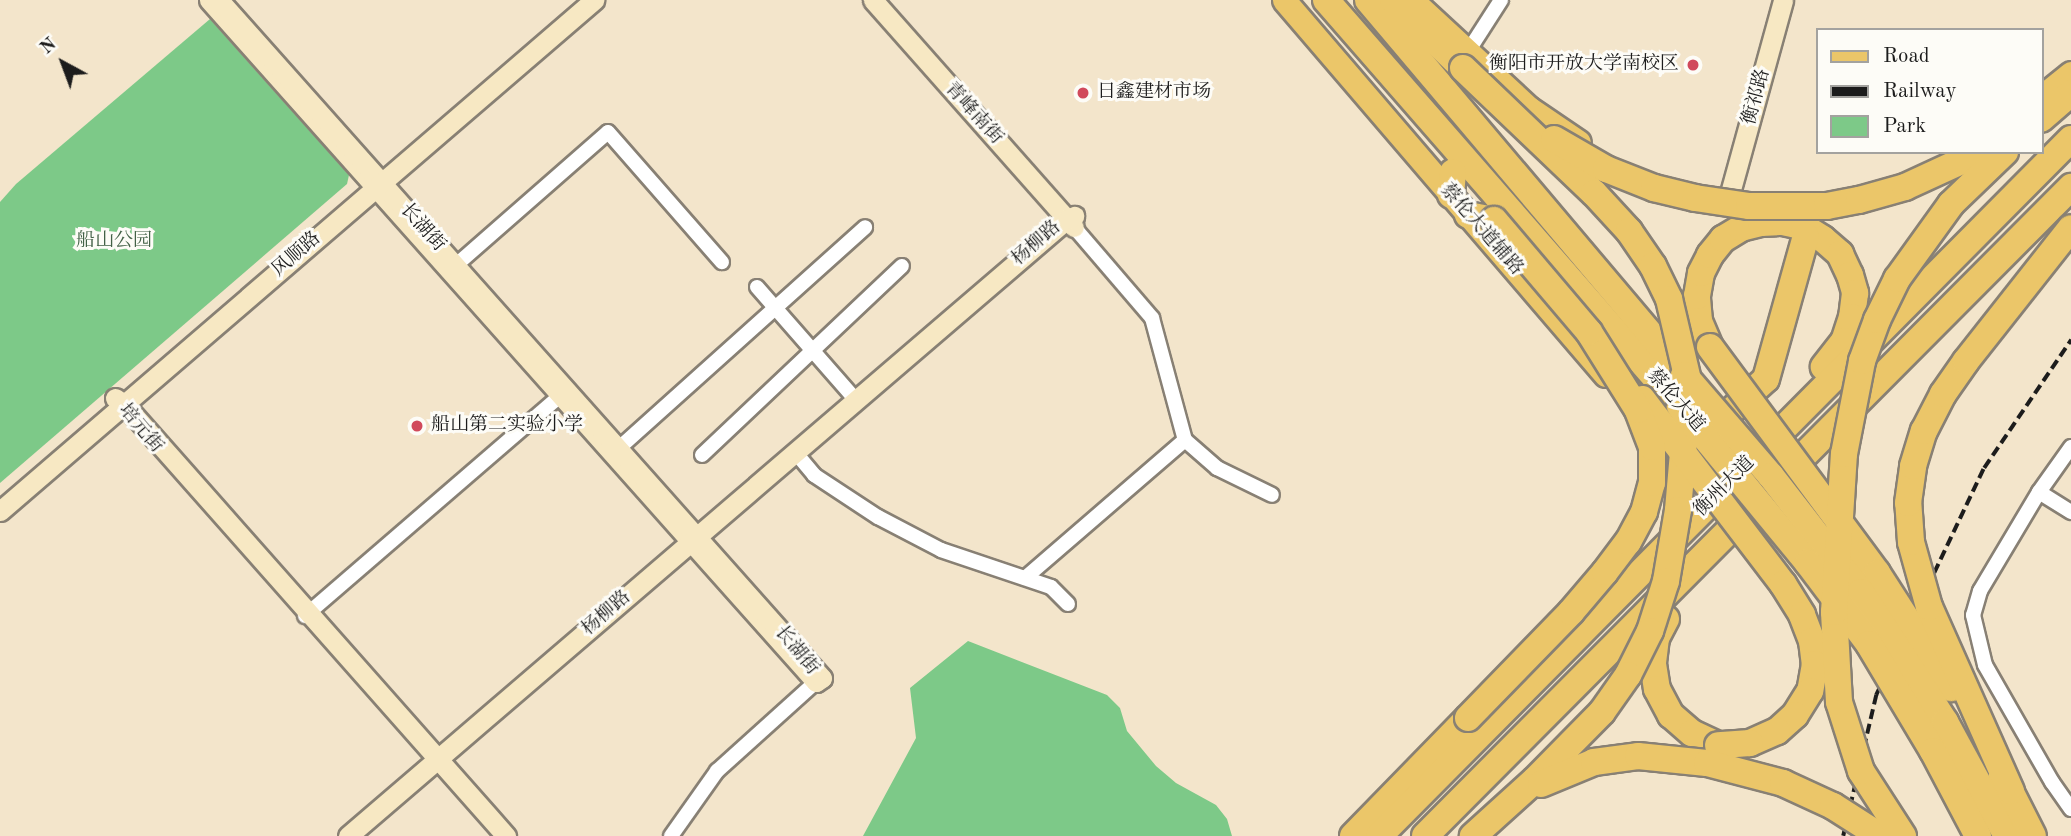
<!DOCTYPE html>
<html>
<head>
<meta charset="utf-8">
<style>
  body { margin:0 }
  #map { position:relative; width:2071px; height:836px; overflow:hidden; background:#f3e5cb; font-family:"Old Standard TT","Noto Serif SC",serif }
  div>[style] { position:absolute }
  [style*='--x'] { left:calc(var(--x)*1px); top:calc(var(--y)*1px); width:calc(var(--w)*1px); rotate:calc(var(--a)*1deg) }
  .green>* { inset:0; background:#7dc988 }
  .roads { filter:drop-shadow(2px 0 #888074) drop-shadow(-2px 0 #888074) drop-shadow(0 2px #888074) drop-shadow(0 -2px #888074) }
  .street>* { height:14px; margin:-7px; padding:0 7px; transform-origin:7px; border-radius:7px; background:#fff }
  .secondary>* { height:19px; margin:-9.5px; padding:0 9.5px; transform-origin:9.5px; border-radius:9.5px; background:#f7e8c3 }
  .primary>* { height:23px; margin:-11.5px; padding:0 11.5px; transform-origin:11.5px; border-radius:11.5px; background:#ebc669 }
  .highway>* { height:26px; margin:-13px; padding:0 13px; transform-origin:13px; border-radius:13px; background:#ebc669 }
  .rail>* { height:3.5px; margin-top:-1.75px; transform-origin:0; background:repeating-linear-gradient(90deg,#1c1c1c 0 10px,transparent 0 15px) }
  .bridges { filter:drop-shadow(2px 0 #888074) drop-shadow(-2px 0 #888074) drop-shadow(0 2px #888074) drop-shadow(0 -2px #888074) }
  .highway-bridge>* { height:26px; margin:-13px; padding:0 13px; transform-origin:13px; border-radius:13px; background:#ebc669 }
  .dots>* { width:19px; height:19px; translate:-50% -50%; box-sizing:border-box; border:4px solid #fdfcf7; border-radius:50% }
  span { translate:-50% -50%; white-space:nowrap; text-align:center; line-height:1.15; -webkit-text-stroke:6px #fdfcf7; paint-order:stroke }
  .poi-label { font-size:19px; color:#1c1c1c }
  .right { translate:-100% -50%; text-align:right }
  .left { translate:0 -50%; text-align:left }
  .street-label { font-size:19px; color:#1c1c1c }
  .park-label { font-size:19px; color:#436147 }
  .legend { position:absolute; left:1816px; top:28px; width:228px; height:126px; box-sizing:border-box; background:#fdfcf7; border:2px solid #a3a29f; margin:0; padding:9px 12px; list-style:none; font-size:21px; color:#1c1c1c }
  .legend li { display:flex; align-items:center; gap:14px; height:35px }
  .legend b { width:35px; border:2px solid #a3a29f }
  .north { position:absolute; left:28px; top:28px; width:70px; height:70px; -webkit-text-stroke:5px #fdfcf7; paint-order:stroke; rotate:319deg; font-size:19px; font-weight:700; line-height:28px; text-align:center; color:#1c1c1c }
  .north::after { content:''; display:block; margin:auto; width:24px; height:32px; background:#1c1c1c; clip-path:polygon(50% 0,100% 100%,50% 72%,0 100%) }
</style>
</head>
<body>
<div id="map">
  <div class="green">
    <i style="clip-path:polygon(210px 19px,349px 175px,347px 184px,0 483px,0 202px,16px 184px)"></i>
    <i style="clip-path:polygon(968px 641px,1107px 695px,1120px 708px,1127px 731px,1156px 766px,1176px 783px,1216px 805px,1227px 819px,1232px 836px,863px 836px,916px 738px,910px 688px)"></i>
  </div>
  <div class="roads">
    <div class="street">
      <i style="--x:1467;--y:53;--w:63;--a:-57.3"></i>
      <i style="--x:1074;--y:227;--w:120;--a:49.4"></i>
      <i style="--x:1152;--y:318;--w:126;--a:74.9"></i>
      <i style="--x:1185;--y:440;--w:43;--a:41.2"></i>
      <i style="--x:1217;--y:468;--w:61;--a:26.1"></i>
      <i style="--x:455;--y:266;--w:203;--a:-41.2"></i>
      <i style="--x:608;--y:132;--w:173;--a:48.8"></i>
      <i style="--x:757;--y:287;--w:150;--a:48.8"></i>
      <i style="--x:2071;--y:447;--w:55;--a:125.4"></i>
      <i style="--x:2039;--y:492;--w:115;--a:120.8"></i>
      <i style="--x:1980;--y:591;--w:25;--a:106"></i>
      <i style="--x:1973;--y:615;--w:51;--a:76.5"></i>
      <i style="--x:1985;--y:665;--w:135;--a:60.2"></i>
      <i style="--x:2052;--y:782;--w:33;--a:55"></i>
      <i style="--x:618;--y:449;--w:332;--a:-41.9"></i>
      <i style="--x:795;--y:452;--w:30;--a:50"></i>
      <i style="--x:814;--y:475;--w:77;--a:33.3"></i>
      <i style="--x:878;--y:517;--w:71;--a:27.6"></i>
      <i style="--x:941;--y:550;--w:116;--a:18.6"></i>
      <i style="--x:1051;--y:587;--w:24;--a:45"></i>
      <i style="--x:702;--y:455;--w:275;--a:-43.4"></i>
      <i style="--x:2039;--y:492;--w:38;--a:32"></i>
      <i style="--x:1025;--y:578;--w:211;--a:-40.8"></i>
      <i style="--x:305;--y:616;--w:345;--a:-40.8"></i>
      <i style="--x:671;--y:836;--w:80;--a:-54.7"></i>
      <i style="--x:717;--y:771;--w:133;--a:-42"></i>
    </div>
    <div class="secondary">
      <i style="--x:209;--y:0;--w:913;--a:48.33"></i>
      <i style="--x:816;--y:682;--w:7;--a:-34"></i>
      <i style="--x:822;--y:678;--w:907;--a:-131.65"></i>
      <i style="--x:873;--y:0;--w:303;--a:48.5"></i>
      <i style="--x:1730;--y:193;--w:200;--a:-74.6"></i>
      <i style="--x:115;--y:398;--w:11;--a:34"></i>
      <i style="--x:124;--y:404;--w:577;--a:48.51"></i>
      <i style="--x:0;--y:511;--w:784;--a:-40.7"></i>
      <i style="--x:348;--y:836;--w:947;--a:-40.63"></i>
      <i style="--x:1067;--y:219;--w:8;--a:-23"></i>
    </div>
    <div class="primary">
      <i style="--x:1284;--y:0;--w:494;--a:49.4"></i>
      <i style="--x:1412;--y:0;--w:159;--a:42.7"></i>
      <i style="--x:1529;--y:108;--w:60;--a:34.2"></i>
      <i style="--x:2041;--y:97;--w:38;--a:-39"></i>
    </div>
    <div class="highway">
      <i style="--x:1326;--y:0;--w:537;--a:48.92"></i>
      <i style="--x:1368;--y:0;--w:487;--a:49.8"></i>
      <i style="--x:1393;--y:0;--w:98;--a:44.2"></i>
      <i style="--x:2041;--y:119;--w:40;--a:-41"></i>
      <i style="--x:1451;--y:195;--w:23;--a:-85"></i>
      <i style="--x:1468;--y:215;--w:26;--a:11"></i>
      <i style="--x:1710;--y:347;--w:28;--a:-113"></i>
      <i style="--x:1699;--y:321;--w:25;--a:-95"></i>
      <i style="--x:1697;--y:296;--w:23;--a:-80"></i>
      <i style="--x:1701;--y:273;--w:20;--a:-63"></i>
      <i style="--x:1710;--y:255;--w:21;--a:-51"></i>
      <i style="--x:1723;--y:239;--w:21;--a:-31"></i>
      <i style="--x:1741;--y:228;--w:21;--a:-14"></i>
      <i style="--x:1761;--y:223;--w:22;--a:-3"></i>
      <i style="--x:1783;--y:222;--w:22;--a:13"></i>
      <i style="--x:1804;--y:227;--w:22;--a:32"></i>
      <i style="--x:1823;--y:239;--w:23;--a:41"></i>
      <i style="--x:1840;--y:254;--w:23;--a:65"></i>
      <i style="--x:1850;--y:275;--w:19;--a:74"></i>
      <i style="--x:1855;--y:293;--w:24;--a:97"></i>
      <i style="--x:1852;--y:317;--w:25;--a:108"></i>
      <i style="--x:1844;--y:341;--w:33;--a:128"></i>
      <i style="--x:1706;--y:434;--w:81;--a:-42.5"></i>
      <i style="--x:1766;--y:379;--w:148;--a:-74.4"></i>
      <i style="--x:1666;--y:619;--w:21;--a:118"></i>
      <i style="--x:1656;--y:638;--w:26;--a:97"></i>
      <i style="--x:1653;--y:664;--w:25;--a:81"></i>
      <i style="--x:1657;--y:689;--w:30;--a:62"></i>
      <i style="--x:1671;--y:715;--w:28;--a:41"></i>
      <i style="--x:1692;--y:733;--w:29;--a:25"></i>
      <i style="--x:1353;--y:836;--w:165;--a:-45.7"></i>
      <i style="--x:1379;--y:836;--w:982;--a:-45.21"></i>
      <i style="--x:1425;--y:836;--w:916;--a:-45.13"></i>
    </div>
  </div>
  <div class="rail">
    <i style="--x:1843;--y:836;--w:145;--a:-76.8"></i>
    <i style="--x:1876;--y:695;--w:251;--a:-64.6"></i>
    <i style="--x:1984;--y:468;--w:155;--a:-55.8"></i>
  </div>
  <div class="bridges">
    <div class="highway-bridge">
      <i style="--x:1463;--y:68;--w:181;--a:43.7"></i>
      <i style="--x:1594;--y:193;--w:52;--a:47.4"></i>
      <i style="--x:1629;--y:231;--w:42;--a:55.6"></i>
      <i style="--x:1653;--y:266;--w:37;--a:64"></i>
      <i style="--x:1669;--y:299;--w:87;--a:76.8"></i>
      <i style="--x:1689;--y:384;--w:126;--a:95"></i>
      <i style="--x:1678;--y:510;--w:72;--a:99.6"></i>
      <i style="--x:1666;--y:581;--w:52;--a:107.7"></i>
      <i style="--x:1650;--y:631;--w:49;--a:116.6"></i>
      <i style="--x:1628;--y:675;--w:45;--a:125.1"></i>
      <i style="--x:1602;--y:712;--w:95;--a:134.6"></i>
      <i style="--x:1535;--y:780;--w:84;--a:137.9"></i>
      <i style="--x:1554;--y:139;--w:60;--a:30"></i>
      <i style="--x:1606;--y:169;--w:52;--a:21.6"></i>
      <i style="--x:1654;--y:188;--w:42;--a:13.7"></i>
      <i style="--x:1695;--y:198;--w:55;--a:8.4"></i>
      <i style="--x:1749;--y:206;--w:78;--a:0"></i>
      <i style="--x:1827;--y:206;--w:33;--a:-11"></i>
      <i style="--x:1859;--y:200;--w:48;--a:-15.8"></i>
      <i style="--x:1905;--y:187;--w:84;--a:-24.7"></i>
      <i style="--x:1710;--y:347;--w:281;--a:53.5"></i>
      <i style="--x:1877;--y:573;--w:137;--a:57.2"></i>
      <i style="--x:1684;--y:375;--w:133;--a:49.3"></i>
      <i style="--x:1771;--y:476;--w:147;--a:52.2"></i>
      <i style="--x:1861;--y:592;--w:155;--a:57.1"></i>
      <i style="--x:1945;--y:722;--w:130;--a:61.5"></i>
      <i style="--x:1642;--y:399;--w:233;--a:52.7"></i>
      <i style="--x:1783;--y:584;--w:36;--a:58"></i>
      <i style="--x:1802;--y:615;--w:28;--a:69"></i>
      <i style="--x:1812;--y:641;--w:23;--a:83"></i>
      <i style="--x:1815;--y:664;--w:27;--a:100"></i>
      <i style="--x:1810;--y:691;--w:28;--a:122"></i>
      <i style="--x:1795;--y:715;--w:24;--a:138"></i>
      <i style="--x:1777;--y:731;--w:30;--a:156"></i>
      <i style="--x:1750;--y:743;--w:32;--a:176"></i>
      <i style="--x:1680;--y:407;--w:202;--a:50.6"></i>
      <i style="--x:1808;--y:563;--w:101;--a:53"></i>
      <i style="--x:1869;--y:644;--w:125;--a:59.1"></i>
      <i style="--x:1933;--y:751;--w:96;--a:62.1"></i>
      <i style="--x:1468;--y:718;--w:148;--a:-45.8"></i>
      <i style="--x:1571;--y:612;--w:52;--a:-49.6"></i>
      <i style="--x:1605;--y:572;--w:38;--a:-53"></i>
      <i style="--x:1628;--y:542;--w:34;--a:-62"></i>
      <i style="--x:1644;--y:512;--w:30;--a:-75"></i>
      <i style="--x:1652;--y:483;--w:36;--a:-90"></i>
      <i style="--x:1652;--y:447;--w:40;--a:-111"></i>
      <i style="--x:1638;--y:410;--w:92;--a:-122.1"></i>
      <i style="--x:1589;--y:332;--w:147;--a:-130.3"></i>
      <i style="--x:2002;--y:775;--w:68;--a:63.1"></i>
      <i style="--x:1541;--y:784;--w:57;--a:-22.5"></i>
      <i style="--x:1594;--y:762;--w:44;--a:-7.8"></i>
      <i style="--x:1638;--y:756;--w:69;--a:5.8"></i>
      <i style="--x:1707;--y:763;--w:79;--a:14.7"></i>
      <i style="--x:1783;--y:783;--w:55;--a:24.7"></i>
      <i style="--x:1833;--y:806;--w:56;--a:32.6"></i>
      <i style="--x:2011;--y:791;--w:201;--a:-114"></i>
      <i style="--x:1929;--y:607;--w:67;--a:-105.5"></i>
      <i style="--x:1911;--y:542;--w:39;--a:-94"></i>
      <i style="--x:1908;--y:503;--w:37;--a:-82"></i>
      <i style="--x:1913;--y:466;--w:37;--a:-73"></i>
      <i style="--x:1924;--y:431;--w:42;--a:-62.8"></i>
      <i style="--x:1943;--y:394;--w:40;--a:-55.1"></i>
      <i style="--x:1966;--y:361;--w:169;--a:-51.7"></i>
      <i style="--x:1903;--y:836;--w:77;--a:-122.9"></i>
      <i style="--x:1861;--y:771;--w:72;--a:-107.7"></i>
      <i style="--x:1839;--y:702;--w:90;--a:-93.2"></i>
      <i style="--x:1834;--y:612;--w:158;--a:-86.4"></i>
      <i style="--x:1844;--y:454;--w:95;--a:-79"></i>
      <i style="--x:1862;--y:361;--w:44;--a:-69.9"></i>
      <i style="--x:1877;--y:320;--w:46;--a:-64"></i>
      <i style="--x:1897;--y:279;--w:92;--a:-54.2"></i>
      <i style="--x:1951;--y:204;--w:75;--a:-43.9"></i>
    </div>
  </div>
  <div class="dots">
    <i style="left:1693px;top:65px;background:#d1495b"></i>
    <i style="left:1083px;top:93px;background:#d1495b"></i>
    <i style="left:417px;top:426px;background:#d1495b"></i>
  </div>
  <div class="poi-label">
    <span class="right" style="left:1679px;top:65px">衡阳市开放大学南校区</span>
    <span class="left" style="left:1097px;top:93px">日鑫建材市场</span>
    <span class="left" style="left:431px;top:426px">船山第二实验小学</span>
  </div>
  <div class="street-label">
    <span style="left:1757px;top:97px;rotate:-75deg">衡祁路</span>
    <span style="left:973px;top:114px;rotate:48deg">青峰南街</span>
    <span style="left:422px;top:228px;rotate:48deg">长湖街</span>
    <span style="left:1481px;top:230px;rotate:49deg">蔡伦大道辅路</span>
    <span style="left:1037px;top:244px;rotate:-41deg">杨柳路</span>
    <span style="left:297px;top:255px;rotate:-41deg">风顺路</span>
    <span style="left:1675px;top:401px;rotate:49deg">蔡伦大道</span>
    <span style="left:140px;top:429px;rotate:50deg">培元街</span>
    <span style="left:1725px;top:487px;rotate:-45deg">衡州大道</span>
    <span style="left:607px;top:614px;rotate:-41deg">杨柳路</span>
    <span style="left:796px;top:651px;rotate:51deg">长湖街</span>
  </div>
  <div class="park-label">
    <span style="left:114px;top:242px">船山公园</span>
  </div>
  <ul class="legend">
  <li><b style="height:9px;background:#ebc669"></b>Road</li>
  <li><b style="height:9px;background:#1c1c1c"></b>Railway</li>
  <li><b style="height:19px;background:#7dc988"></b>Park</li>
  </ul>
  <div class="north">N</div>
</div>
</body>
</html>
